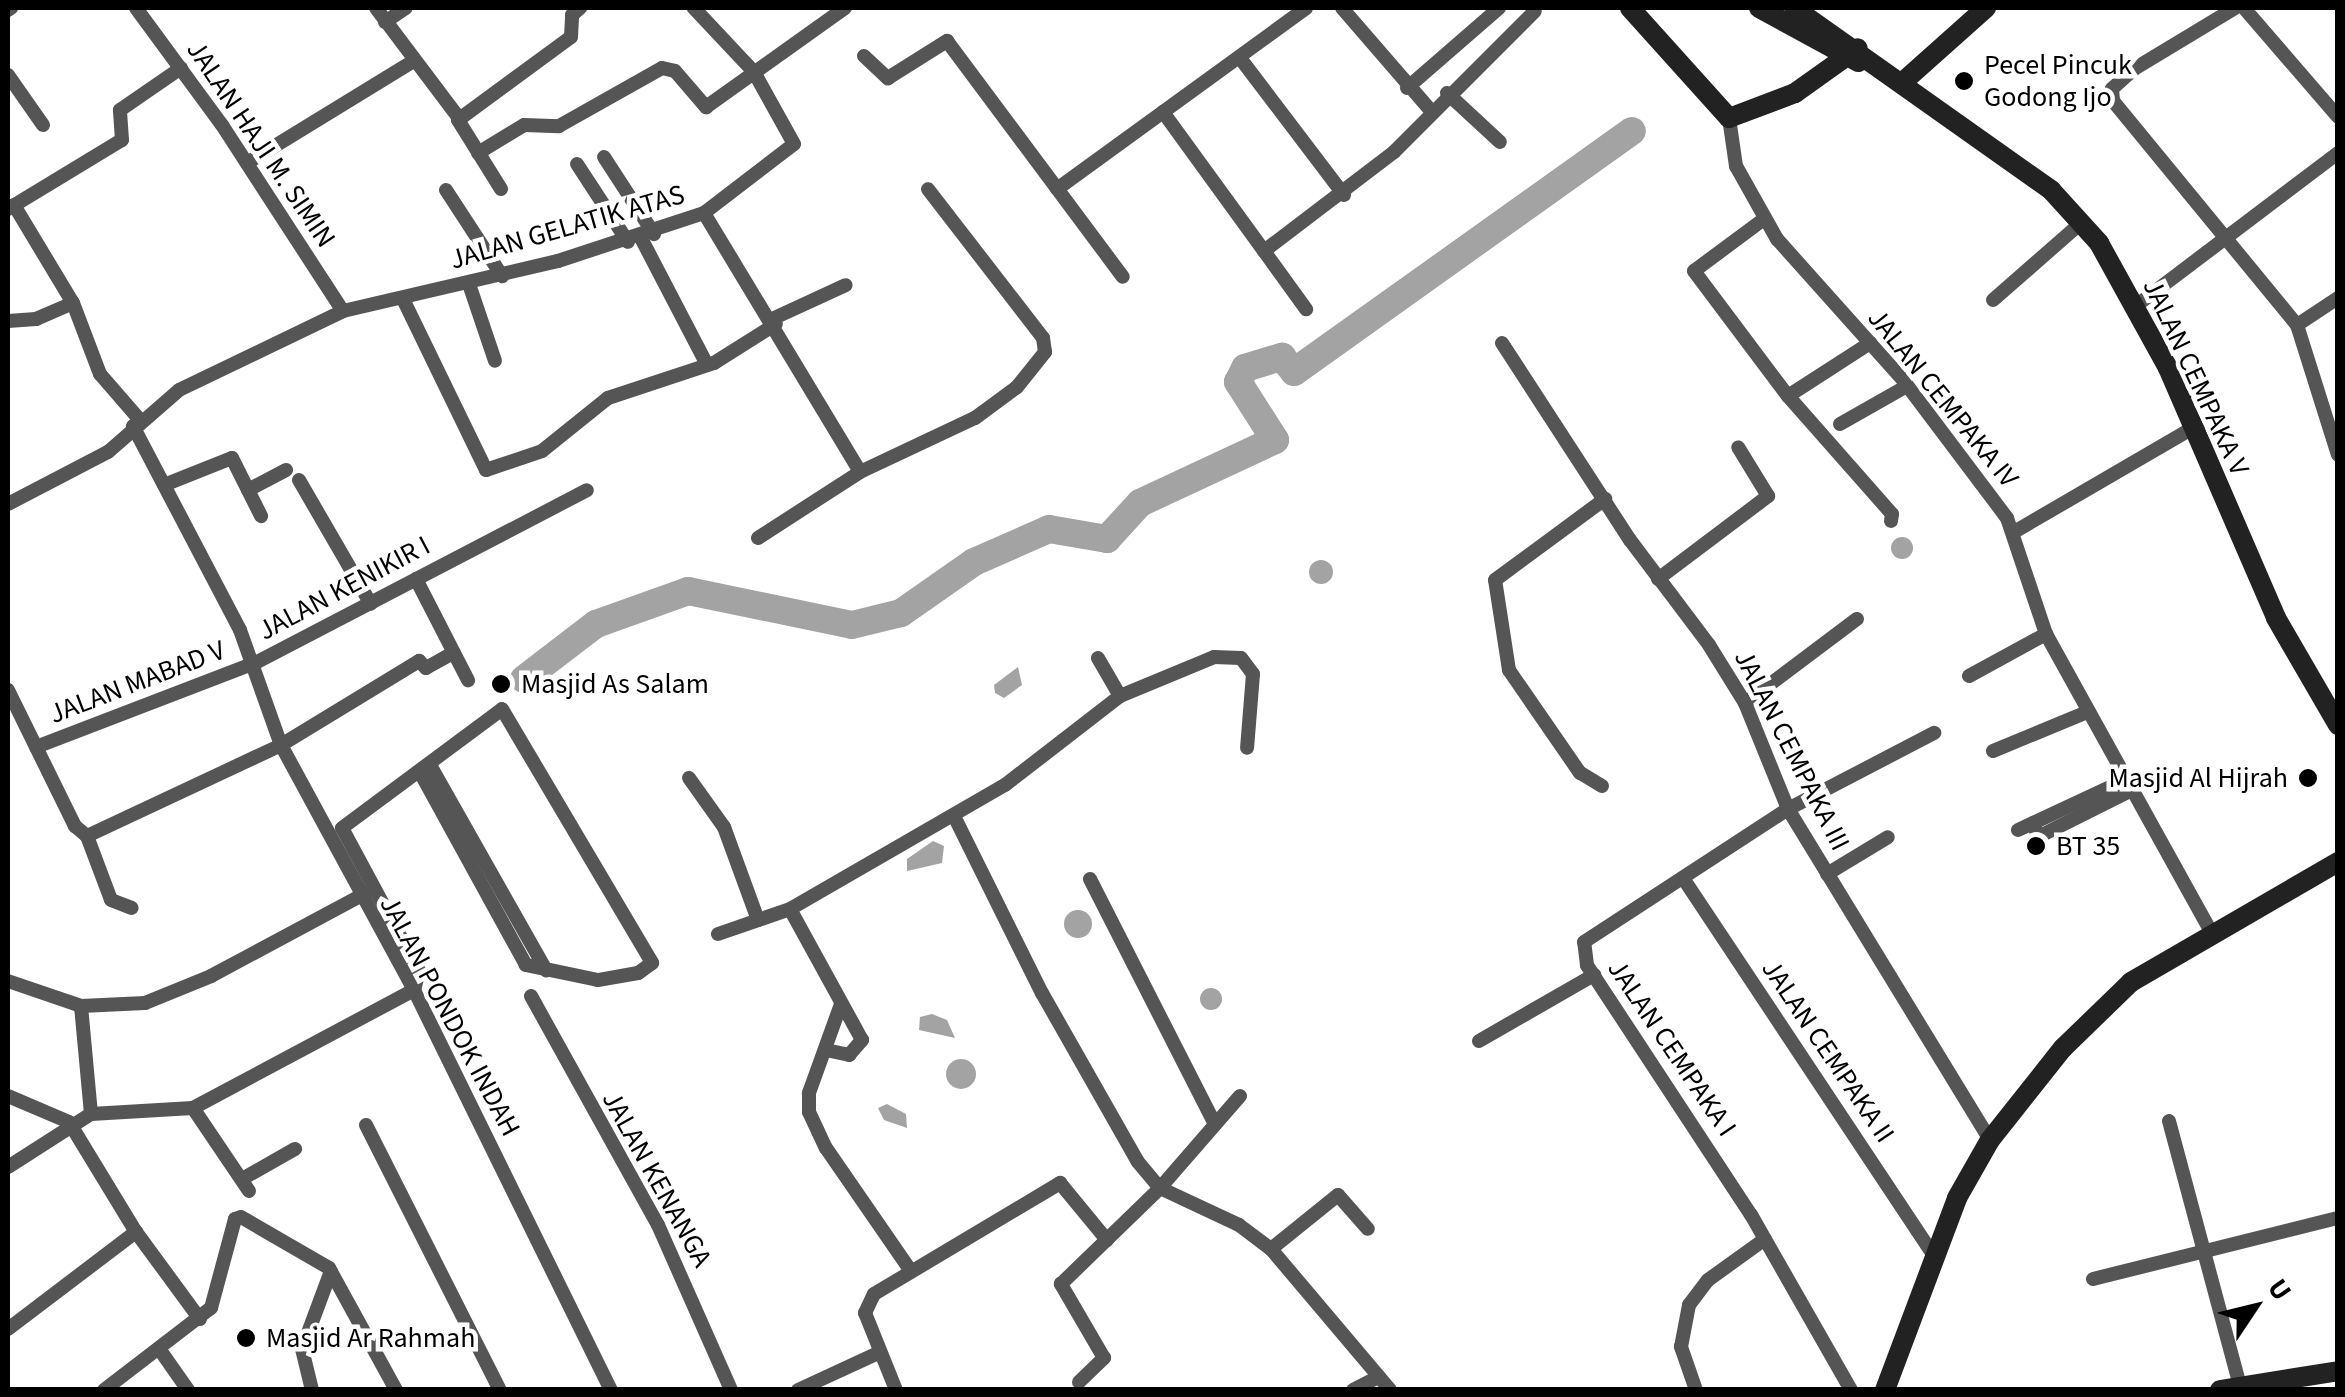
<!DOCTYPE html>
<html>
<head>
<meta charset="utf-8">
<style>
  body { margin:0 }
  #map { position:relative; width:2345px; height:1397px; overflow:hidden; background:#fff; font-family:"Source Sans 3",sans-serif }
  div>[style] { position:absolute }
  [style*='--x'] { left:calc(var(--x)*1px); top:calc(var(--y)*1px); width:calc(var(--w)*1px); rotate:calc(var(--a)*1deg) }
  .water>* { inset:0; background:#a3a3a3 }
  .round { border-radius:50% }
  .river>* { height:28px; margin:-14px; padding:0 14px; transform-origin:14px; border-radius:14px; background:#a3a3a3 }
  .street>* { height:14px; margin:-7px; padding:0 7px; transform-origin:7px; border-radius:7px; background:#555 }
  .secondary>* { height:20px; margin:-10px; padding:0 10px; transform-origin:10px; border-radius:10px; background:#222 }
  .dots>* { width:28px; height:28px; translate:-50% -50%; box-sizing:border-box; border:5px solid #fff; border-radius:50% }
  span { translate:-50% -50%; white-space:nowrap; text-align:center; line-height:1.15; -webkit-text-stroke:9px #fff; paint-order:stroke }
  .poi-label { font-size:28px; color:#000 }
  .left { translate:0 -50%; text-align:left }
  .right { translate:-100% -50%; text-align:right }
  .street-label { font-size:28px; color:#000 }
  .frame { position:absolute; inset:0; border:10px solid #000; pointer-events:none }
  .north { position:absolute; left:2205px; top:1257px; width:100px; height:100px; -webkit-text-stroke:8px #fff; paint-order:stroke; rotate:55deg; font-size:28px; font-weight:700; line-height:40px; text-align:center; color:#000 }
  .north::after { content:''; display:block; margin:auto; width:35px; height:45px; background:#000; clip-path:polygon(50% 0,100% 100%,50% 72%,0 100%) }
</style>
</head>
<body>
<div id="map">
  <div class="water">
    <i class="round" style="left:1891px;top:537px;width:22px;height:22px"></i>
    <i class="round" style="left:1309px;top:560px;width:24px;height:24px"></i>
    <i style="clip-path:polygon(1018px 667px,1022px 685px,1004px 698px,995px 693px,994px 685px)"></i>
    <i style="clip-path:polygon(933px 841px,944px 846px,942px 863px,907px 871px,907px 859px)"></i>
    <i class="round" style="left:1064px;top:910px;width:28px;height:28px"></i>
    <i class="round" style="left:1200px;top:988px;width:22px;height:22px"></i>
    <i style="clip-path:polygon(932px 1014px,947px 1020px,955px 1038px,919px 1030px,920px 1017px)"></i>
    <i class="round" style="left:946px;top:1059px;width:30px;height:30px"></i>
    <i style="clip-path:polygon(887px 1104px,906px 1114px,907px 1128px,884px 1120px,878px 1108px)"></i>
  </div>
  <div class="river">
    <i style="--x:524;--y:679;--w:91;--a:-37.4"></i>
    <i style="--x:596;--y:624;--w:98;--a:-19.7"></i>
    <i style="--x:688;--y:591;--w:167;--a:11.7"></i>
    <i style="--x:852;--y:625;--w:50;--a:-13.8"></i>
    <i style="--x:901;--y:613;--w:89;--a:-34.9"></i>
    <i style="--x:974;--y:562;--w:82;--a:-23.7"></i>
    <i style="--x:1049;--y:529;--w:59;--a:9.8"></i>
    <i style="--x:1107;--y:539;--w:49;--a:-47.5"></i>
    <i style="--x:1140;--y:503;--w:149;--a:-25"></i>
    <i style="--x:1275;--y:440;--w:69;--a:-122.5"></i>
    <i style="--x:1238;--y:382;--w:16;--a:-63"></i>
    <i style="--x:1245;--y:368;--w:39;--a:-17"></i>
    <i style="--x:1282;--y:357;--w:19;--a:51"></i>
    <i style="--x:1294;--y:372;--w:415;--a:-35.5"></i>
  </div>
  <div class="street">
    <i style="--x:136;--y:8;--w:145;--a:53.7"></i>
    <i style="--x:222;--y:125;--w:222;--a:57"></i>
    <i style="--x:376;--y:8;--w:138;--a:53"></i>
    <i style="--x:1342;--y:8;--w:138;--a:49.1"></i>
    <i style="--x:2235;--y:8;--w:118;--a:148.9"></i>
    <i style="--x:2134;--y:69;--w:30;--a:138"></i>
    <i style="--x:2112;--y:89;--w:12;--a:85"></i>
    <i style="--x:2113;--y:101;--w:290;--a:50.6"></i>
    <i style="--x:2297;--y:325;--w:136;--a:72.5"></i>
    <i style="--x:2244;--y:8;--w:144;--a:49.2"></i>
    <i style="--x:8;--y:10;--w:4;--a:-34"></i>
    <i style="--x:385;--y:22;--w:25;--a:-34"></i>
    <i style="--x:864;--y:56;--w:33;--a:43"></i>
    <i style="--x:888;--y:78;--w:70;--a:-32.1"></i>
    <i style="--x:947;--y:41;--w:294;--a:53.3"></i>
    <i style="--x:1240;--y:58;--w:172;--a:52.8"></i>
    <i style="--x:8;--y:75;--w:61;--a:55"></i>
    <i style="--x:1407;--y:88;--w:122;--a:-41"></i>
    <i style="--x:1447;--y:93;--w:72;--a:42.8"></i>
    <i style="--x:1163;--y:112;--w:172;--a:54"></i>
    <i style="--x:1264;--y:251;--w:163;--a:-37.3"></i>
    <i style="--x:1394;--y:152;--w:199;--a:-45"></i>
    <i style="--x:1729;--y:118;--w:49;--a:81.7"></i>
    <i style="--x:1736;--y:166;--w:84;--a:60.7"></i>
    <i style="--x:1777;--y:239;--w:189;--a:48.2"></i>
    <i style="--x:1903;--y:380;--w:173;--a:53"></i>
    <i style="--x:2007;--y:518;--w:122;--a:71.4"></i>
    <i style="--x:2046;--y:634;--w:344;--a:61"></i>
    <i style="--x:478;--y:153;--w:54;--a:-31.3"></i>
    <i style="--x:524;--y:125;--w:35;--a:2"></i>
    <i style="--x:559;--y:126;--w:118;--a:-29.4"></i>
    <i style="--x:662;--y:68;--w:13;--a:13"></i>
    <i style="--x:675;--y:71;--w:48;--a:49.3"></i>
    <i style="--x:706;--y:107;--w:171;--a:-35.5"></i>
    <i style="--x:604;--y:157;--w:92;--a:57"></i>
    <i style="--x:247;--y:163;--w:193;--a:-31.5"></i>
    <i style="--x:577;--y:164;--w:93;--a:56.8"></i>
    <i style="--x:501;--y:189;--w:81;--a:-121.9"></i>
    <i style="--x:458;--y:120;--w:140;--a:-36.3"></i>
    <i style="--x:571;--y:37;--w:22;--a:-87"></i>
    <i style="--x:572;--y:15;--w:11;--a:-41"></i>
    <i style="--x:1057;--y:189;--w:308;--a:-36"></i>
    <i style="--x:446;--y:190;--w:103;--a:56.9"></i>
    <i style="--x:14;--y:205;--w:114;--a:59"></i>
    <i style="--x:73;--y:303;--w:76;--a:69.2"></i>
    <i style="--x:100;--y:374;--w:61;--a:49"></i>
    <i style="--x:8;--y:209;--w:133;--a:-31.2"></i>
    <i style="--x:122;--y:140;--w:30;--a:-94"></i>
    <i style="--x:120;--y:110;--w:74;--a:-34.5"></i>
    <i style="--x:704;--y:213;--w:302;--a:58.9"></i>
    <i style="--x:860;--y:472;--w:127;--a:-25.2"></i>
    <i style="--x:975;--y:418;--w:52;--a:-36.4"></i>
    <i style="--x:1017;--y:387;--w:45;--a:-51.3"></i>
    <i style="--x:1045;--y:352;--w:14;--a:-98"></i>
    <i style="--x:1043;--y:338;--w:188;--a:-127.7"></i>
    <i style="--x:1764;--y:219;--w:87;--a:143.4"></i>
    <i style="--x:1694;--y:271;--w:156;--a:53.1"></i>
    <i style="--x:1788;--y:396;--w:98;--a:-32.9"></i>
    <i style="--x:641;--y:238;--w:143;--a:62.5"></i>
    <i style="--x:1264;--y:251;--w:72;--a:54.1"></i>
    <i style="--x:469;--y:284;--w:81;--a:71.3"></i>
    <i style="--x:403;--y:299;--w:190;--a:64.1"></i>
    <i style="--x:486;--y:470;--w:59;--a:-18.7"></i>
    <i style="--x:542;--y:451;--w:85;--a:-38.8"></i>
    <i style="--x:608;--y:398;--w:112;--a:-18.3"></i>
    <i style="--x:714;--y:363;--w:73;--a:-32.2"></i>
    <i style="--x:1993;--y:300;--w:118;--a:-41.2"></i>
    <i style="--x:2137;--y:305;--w:252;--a:-37.1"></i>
    <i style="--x:772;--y:319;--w:81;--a:-24.7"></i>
    <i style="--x:8;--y:321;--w:28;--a:-4"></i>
    <i style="--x:36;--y:319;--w:40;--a:-23.4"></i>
    <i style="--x:2297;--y:325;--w:49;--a:-33.4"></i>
    <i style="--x:1502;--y:343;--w:235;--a:57"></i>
    <i style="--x:1630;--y:540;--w:131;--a:53"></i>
    <i style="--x:1709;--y:645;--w:68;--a:58.2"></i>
    <i style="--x:1745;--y:703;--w:114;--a:67.9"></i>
    <i style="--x:1788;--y:809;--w:388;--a:58.6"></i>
    <i style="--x:1788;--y:396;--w:157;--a:48.6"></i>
    <i style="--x:1892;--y:514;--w:7;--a:98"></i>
    <i style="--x:1840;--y:424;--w:77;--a:-29.6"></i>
    <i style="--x:133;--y:426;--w:230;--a:62.3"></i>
    <i style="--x:240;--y:630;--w:122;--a:70.4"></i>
    <i style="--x:281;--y:745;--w:279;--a:61.5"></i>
    <i style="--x:414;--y:990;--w:446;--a:63.8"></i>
    <i style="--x:299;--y:480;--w:143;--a:59.9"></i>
    <i style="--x:164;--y:485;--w:73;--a:-21.7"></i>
    <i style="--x:232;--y:458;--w:65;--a:63.4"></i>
    <i style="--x:248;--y:490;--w:43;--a:-27.8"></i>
    <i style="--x:8;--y:504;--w:113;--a:-27.5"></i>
    <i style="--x:108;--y:452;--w:94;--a:-41.1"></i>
    <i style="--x:179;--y:390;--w:182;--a:-25.7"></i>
    <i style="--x:343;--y:311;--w:221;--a:-13.1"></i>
    <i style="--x:558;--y:261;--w:154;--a:-18.2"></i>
    <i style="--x:704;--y:213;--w:113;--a:-37.5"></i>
    <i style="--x:794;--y:144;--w:82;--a:-119.1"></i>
    <i style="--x:754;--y:72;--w:88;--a:-133.2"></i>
    <i style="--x:2014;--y:532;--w:207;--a:-30.2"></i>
    <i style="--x:758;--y:538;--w:121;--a:-32.9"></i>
    <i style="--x:416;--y:579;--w:114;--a:62.8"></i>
    <i style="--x:1658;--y:579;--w:138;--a:-37"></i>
    <i style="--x:1768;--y:496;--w:57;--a:-121.5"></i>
    <i style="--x:1969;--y:676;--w:88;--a:-28.6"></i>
    <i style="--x:8;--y:690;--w:152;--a:63.8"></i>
    <i style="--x:75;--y:826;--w:16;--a:40"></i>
    <i style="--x:87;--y:836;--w:68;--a:69.4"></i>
    <i style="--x:111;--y:900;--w:22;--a:21"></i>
    <i style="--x:1120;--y:696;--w:102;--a:-22.5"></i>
    <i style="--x:1214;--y:657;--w:27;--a:2"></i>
    <i style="--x:1241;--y:658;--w:20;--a:53"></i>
    <i style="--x:1253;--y:674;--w:74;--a:94.6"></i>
    <i style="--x:1745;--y:703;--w:140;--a:-36.9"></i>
    <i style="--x:36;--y:747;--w:235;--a:-21"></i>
    <i style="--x:255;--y:663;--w:374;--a:-27.5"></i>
    <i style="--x:1993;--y:751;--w:102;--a:-22.5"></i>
    <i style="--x:430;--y:765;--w:236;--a:60.5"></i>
    <i style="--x:689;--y:778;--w:60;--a:54.5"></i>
    <i style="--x:724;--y:827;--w:99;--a:69.9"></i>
    <i style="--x:1602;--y:786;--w:26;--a:-149"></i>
    <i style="--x:1580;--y:773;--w:125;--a:-124.6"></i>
    <i style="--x:1509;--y:670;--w:91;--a:-98.8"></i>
    <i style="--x:1495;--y:580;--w:137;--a:-36.4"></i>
    <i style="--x:954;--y:816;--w:198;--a:63.6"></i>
    <i style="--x:1042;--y:993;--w:194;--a:60.4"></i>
    <i style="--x:1138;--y:1162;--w:34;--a:50"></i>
    <i style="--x:1160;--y:1188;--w:87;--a:25.1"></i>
    <i style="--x:1239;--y:1225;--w:40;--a:37"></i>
    <i style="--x:1271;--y:1249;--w:185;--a:49.8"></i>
    <i style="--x:2033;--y:823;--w:15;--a:70"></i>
    <i style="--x:2038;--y:837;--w:105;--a:-26.6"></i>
    <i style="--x:2018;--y:830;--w:118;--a:-25"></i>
    <i style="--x:87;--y:836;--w:214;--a:-25.1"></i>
    <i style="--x:281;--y:745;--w:162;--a:-31.3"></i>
    <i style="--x:419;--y:661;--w:10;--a:45"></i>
    <i style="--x:426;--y:668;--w:31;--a:-29"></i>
    <i style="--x:1827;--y:874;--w:71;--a:-31.2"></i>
    <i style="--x:1683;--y:878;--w:450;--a:56.4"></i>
    <i style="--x:1090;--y:879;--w:275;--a:63"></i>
    <i style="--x:718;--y:934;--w:76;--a:-19.1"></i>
    <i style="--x:8;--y:981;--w:77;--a:18.9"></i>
    <i style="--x:81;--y:1006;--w:64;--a:-2.7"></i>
    <i style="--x:145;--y:1003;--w:71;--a:-22.2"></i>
    <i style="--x:211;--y:976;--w:176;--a:-28.2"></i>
    <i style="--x:414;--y:990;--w:20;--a:-75"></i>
    <i style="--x:419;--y:971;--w:162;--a:-118.3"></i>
    <i style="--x:342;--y:828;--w:199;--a:-36.6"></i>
    <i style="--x:502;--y:709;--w:295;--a:59.4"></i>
    <i style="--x:652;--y:963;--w:17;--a:144"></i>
    <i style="--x:638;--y:973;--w:41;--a:170.1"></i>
    <i style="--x:598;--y:980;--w:74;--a:-168.2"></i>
    <i style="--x:526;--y:965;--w:220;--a:-118.8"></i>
    <i style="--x:531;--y:996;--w:262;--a:61"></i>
    <i style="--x:658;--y:1225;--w:180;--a:66.1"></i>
    <i style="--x:841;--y:1004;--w:95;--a:109.8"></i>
    <i style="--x:809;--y:1093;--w:19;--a:90"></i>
    <i style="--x:809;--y:1112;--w:40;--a:65"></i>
    <i style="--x:826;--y:1148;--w:150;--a:55.4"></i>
    <i style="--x:81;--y:1006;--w:108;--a:84.7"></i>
    <i style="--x:1479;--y:1041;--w:133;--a:-29.9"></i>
    <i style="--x:826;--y:1050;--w:24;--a:12"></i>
    <i style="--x:849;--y:1055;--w:20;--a:-49"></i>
    <i style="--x:862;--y:1040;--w:149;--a:-118.8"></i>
    <i style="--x:790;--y:909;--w:248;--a:-30"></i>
    <i style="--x:1005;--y:785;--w:145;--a:-37.7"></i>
    <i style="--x:1120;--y:696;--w:44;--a:-120.1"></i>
    <i style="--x:8;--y:1096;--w:66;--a:23.1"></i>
    <i style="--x:193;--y:1108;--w:100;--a:56"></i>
    <i style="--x:2169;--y:1121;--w:274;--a:75"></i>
    <i style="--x:69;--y:1122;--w:129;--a:58.7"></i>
    <i style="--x:136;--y:1232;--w:108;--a:53.7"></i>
    <i style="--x:366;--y:1125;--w:297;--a:63.2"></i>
    <i style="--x:8;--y:1167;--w:98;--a:-32.6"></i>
    <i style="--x:91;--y:1114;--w:102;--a:-3.4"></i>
    <i style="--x:193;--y:1108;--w:251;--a:-28.1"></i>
    <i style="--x:242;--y:1179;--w:61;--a:-29.5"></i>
    <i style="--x:1271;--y:1249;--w:86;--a:-38.9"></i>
    <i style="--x:1338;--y:1195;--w:45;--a:48.6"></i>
    <i style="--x:2093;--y:1279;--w:252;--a:-14"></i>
    <i style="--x:8;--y:1329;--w:161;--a:-37.2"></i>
    <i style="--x:160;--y:1350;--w:49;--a:55"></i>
    <i style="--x:1079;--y:1382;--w:35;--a:-44"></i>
    <i style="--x:1104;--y:1358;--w:86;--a:-120.2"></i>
    <i style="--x:1061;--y:1284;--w:138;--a:-44.1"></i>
    <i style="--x:1160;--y:1188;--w:122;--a:-49"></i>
    <i style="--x:104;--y:1390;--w:135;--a:-37.5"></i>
    <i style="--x:211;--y:1308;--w:92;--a:-74.9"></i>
    <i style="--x:235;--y:1219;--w:6;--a:-18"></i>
    <i style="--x:241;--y:1217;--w:102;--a:30.1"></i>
    <i style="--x:329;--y:1268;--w:139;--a:61.2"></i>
    <i style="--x:312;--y:1390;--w:42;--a:-103.7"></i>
    <i style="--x:302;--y:1349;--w:83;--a:-69.6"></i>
    <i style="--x:798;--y:1390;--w:88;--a:-24.8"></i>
    <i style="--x:896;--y:1390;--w:83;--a:-111.9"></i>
    <i style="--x:865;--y:1313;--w:21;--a:-65"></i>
    <i style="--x:874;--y:1294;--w:217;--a:-30.8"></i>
    <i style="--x:1060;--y:1183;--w:74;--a:50.5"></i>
    <i style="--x:1353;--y:1390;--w:29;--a:-27"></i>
    <i style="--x:1696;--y:1390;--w:46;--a:-109.2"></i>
    <i style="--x:1681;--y:1347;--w:43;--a:-79.2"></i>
    <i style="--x:1689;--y:1305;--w:31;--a:-53"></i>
    <i style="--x:1708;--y:1280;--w:70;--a:-35.7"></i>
    <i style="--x:1851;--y:1390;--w:202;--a:-119.7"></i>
    <i style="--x:1751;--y:1215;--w:299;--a:-123.3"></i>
    <i style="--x:1587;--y:965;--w:23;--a:-97"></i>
    <i style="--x:1584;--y:942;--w:244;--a:-33.1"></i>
    <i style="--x:1788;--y:809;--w:165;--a:-27.5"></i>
  </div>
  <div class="secondary">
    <i style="--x:1630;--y:8;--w:148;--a:48"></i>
    <i style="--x:1729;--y:118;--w:71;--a:-20.7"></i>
    <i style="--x:1795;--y:93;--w:77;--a:-35.5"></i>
    <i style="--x:1759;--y:8;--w:113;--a:28.6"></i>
    <i style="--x:1794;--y:8;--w:315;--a:35.3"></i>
    <i style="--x:2051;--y:190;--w:72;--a:47.8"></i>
    <i style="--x:2099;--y:243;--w:143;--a:61.1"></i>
    <i style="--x:2168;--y:368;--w:272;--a:66.6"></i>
    <i style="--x:2276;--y:618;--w:124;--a:59.9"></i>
    <i style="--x:1904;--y:81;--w:110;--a:-41.7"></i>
    <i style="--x:1885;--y:1390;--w:205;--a:-69.4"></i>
    <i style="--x:1957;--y:1198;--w:67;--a:-60.4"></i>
    <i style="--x:1990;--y:1140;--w:117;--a:-51.6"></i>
    <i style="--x:2063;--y:1048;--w:95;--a:-44.1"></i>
    <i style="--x:2131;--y:982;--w:239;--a:-30.1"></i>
    <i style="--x:2220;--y:1390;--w:120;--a:-9.1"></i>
  </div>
  <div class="dots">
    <i style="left:1964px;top:81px;background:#000"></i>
    <i style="left:501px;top:684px;background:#000"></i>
    <i style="left:2308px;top:778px;background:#000"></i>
    <i style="left:2036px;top:846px;background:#000"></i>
    <i style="left:246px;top:1338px;background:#000"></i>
  </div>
  <div class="poi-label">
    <span class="left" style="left:1984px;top:81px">Pecel Pincuk<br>Godong Ijo</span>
    <span class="left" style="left:521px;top:684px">Masjid As Salam</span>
    <span class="right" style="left:2288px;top:778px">Masjid Al Hijrah</span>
    <span class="left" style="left:2056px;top:846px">BT 35</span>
    <span class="left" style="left:266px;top:1338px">Masjid Ar Rahmah</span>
  </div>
  <div class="street-label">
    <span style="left:261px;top:144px;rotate:56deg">JALAN HAJI M. SIMIN</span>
    <span style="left:567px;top:227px;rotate:-16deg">JALAN GELATIK ATAS</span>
    <span style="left:2196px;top:377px;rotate:65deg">JALAN CEMPAKA V</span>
    <span style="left:1943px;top:398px;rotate:51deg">JALAN CEMPAKA IV</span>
    <span style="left:344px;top:588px;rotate:-28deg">JALAN KENIKIR I</span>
    <span style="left:137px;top:682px;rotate:-21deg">JALAN MABAD V</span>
    <span style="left:1792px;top:750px;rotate:63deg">JALAN CEMPAKA III</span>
    <span style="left:450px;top:1016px;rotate:62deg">JALAN PONDOK INDAH</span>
    <span style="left:1672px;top:1048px;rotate:56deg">JALAN CEMPAKA I</span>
    <span style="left:1828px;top:1051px;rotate:56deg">JALAN CEMPAKA II</span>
    <span style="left:657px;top:1179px;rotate:61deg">JALAN KENANGA</span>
  </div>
  <div class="frame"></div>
  <div class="north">U</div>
</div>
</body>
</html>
